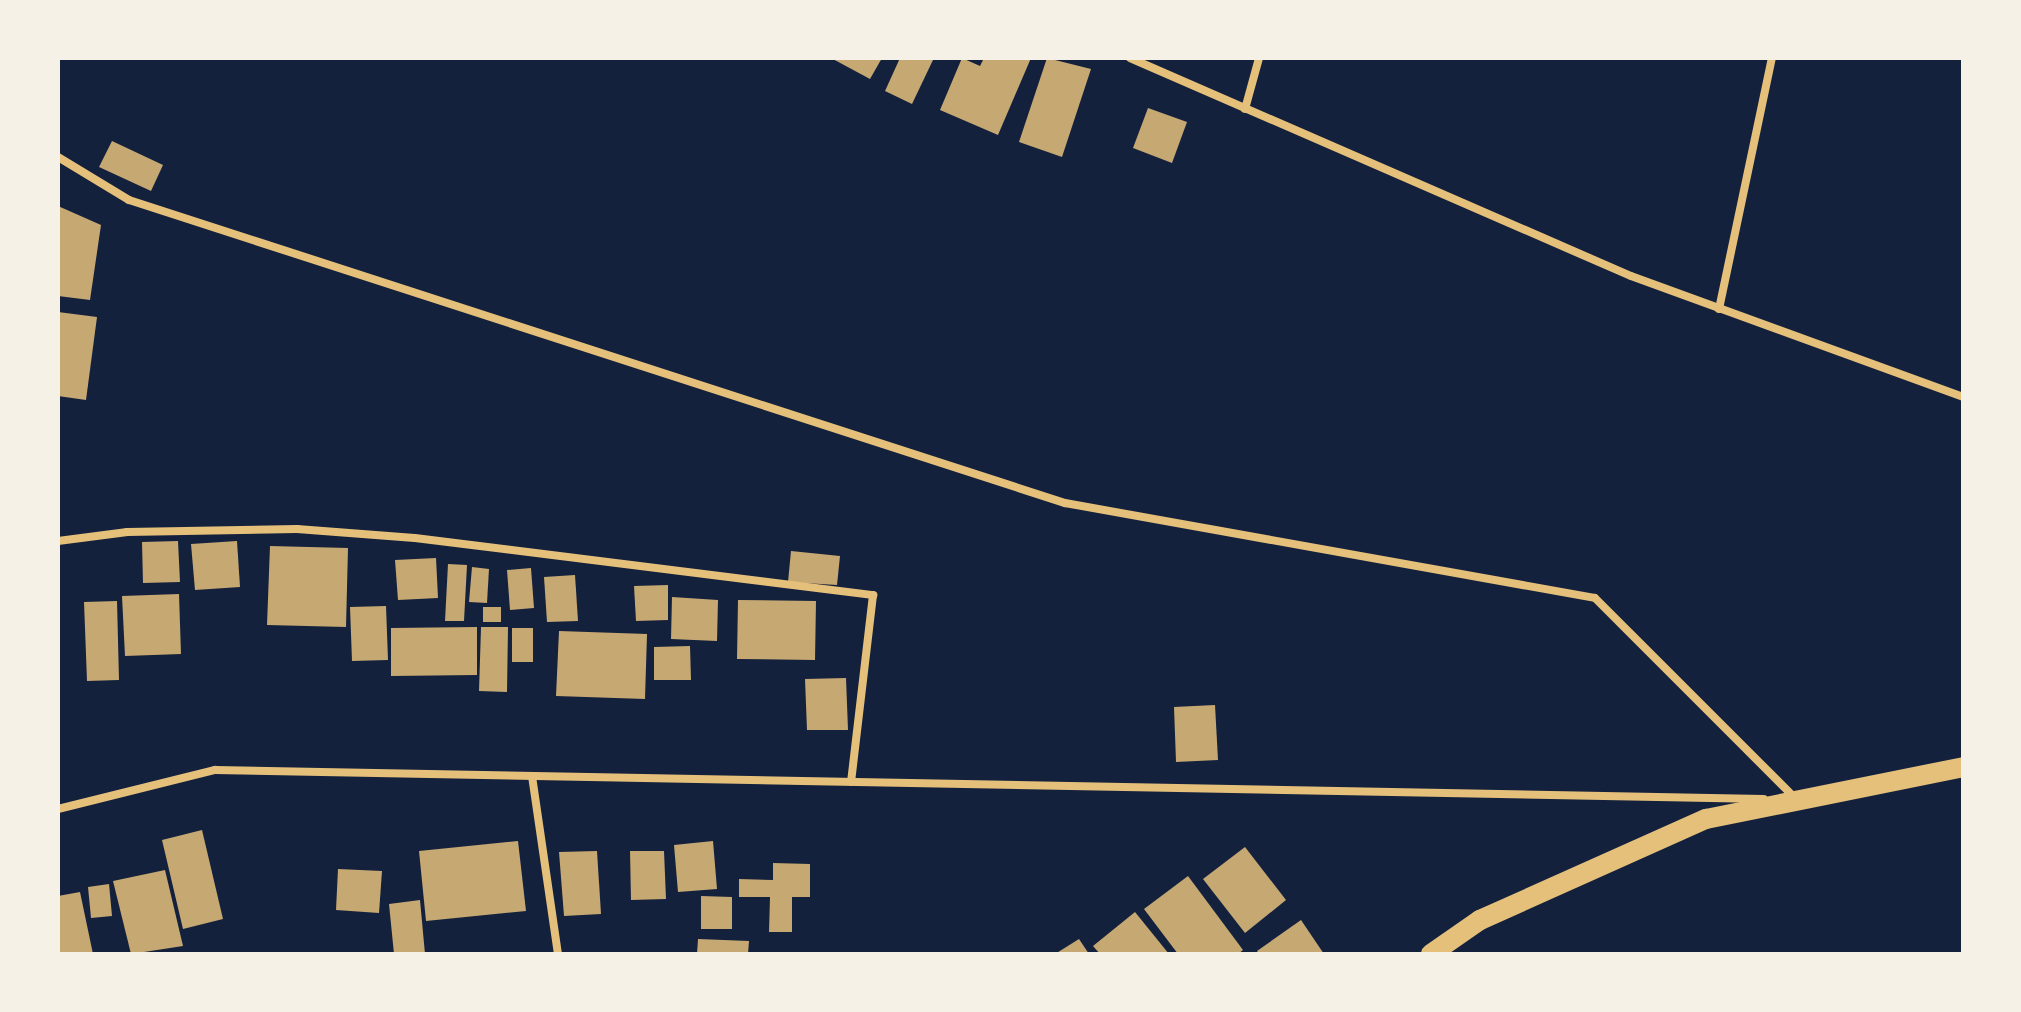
<!DOCTYPE html>
<html>
<head>
<meta charset="utf-8">
<style>
  body { margin:0 }
  #map { position:relative; width:2021px; height:1012px; overflow:hidden; background:#14213d; font-family:"Sofia Sans Condensed",sans-serif }
  div>[style] { position:absolute }
  [style*='--x'] { left:calc(var(--x)*1px); top:calc(var(--y)*1px); width:calc(var(--w)*1px); rotate:calc(var(--a)*1deg) }
  .building>* { inset:0; background:#c6a872 }
  .minor>* { height:8px; margin:-4px; padding:0 4px; transform-origin:4px; border-radius:4px; background:#e5c07b }
  .primary>* { height:20px; margin:-10px; padding:0 10px; transform-origin:10px; border-radius:10px; background:#e5c07b }
  span { translate:-50% -50%; white-space:nowrap; text-align:center; line-height:1.15; -webkit-text-stroke:7px #f6f1e7; paint-order:stroke }
  .frame { position:absolute; inset:0; border:60px solid #f6f1e7; pointer-events:none }
</style>
</head>
<body>
<div id="map">
  <div class="building">
    <i style="clip-path:polygon(831px 58px,882px 58px,870px 79px)"></i>
    <i style="clip-path:polygon(900px 58px,933px 60px,912px 104px,885px 91px)"></i>
    <i style="clip-path:polygon(962px 58px,980px 66px,984px 58px,1031px 58px,998px 135px,940px 110px)"></i>
    <i style="clip-path:polygon(1047px 58px,1091px 69px,1062px 157px,1019px 142px)"></i>
    <i style="clip-path:polygon(1148px 108px,1187px 122px,1172px 163px,1133px 148px)"></i>
    <i style="clip-path:polygon(112px 141px,163px 165px,151px 191px,99px 167px)"></i>
    <i style="clip-path:polygon(58px 206px,101px 225px,90px 300px,58px 296px)"></i>
    <i style="clip-path:polygon(58px 312px,97px 317px,86px 400px,58px 396px)"></i>
    <i style="clip-path:polygon(178px 541px,180px 582px,143px 583px,142px 542px)"></i>
    <i style="clip-path:polygon(237px 541px,240px 587px,195px 590px,191px 544px)"></i>
    <i style="clip-path:polygon(270px 546px,348px 548px,346px 627px,267px 625px)"></i>
    <i style="clip-path:polygon(791px 551px,840px 556px,837px 585px,788px 582px)"></i>
    <i style="clip-path:polygon(436px 558px,438px 598px,398px 600px,395px 560px)"></i>
    <i style="clip-path:polygon(448px 564px,467px 565px,464px 621px,445px 621px)"></i>
    <i style="clip-path:polygon(472px 567px,489px 569px,487px 603px,469px 602px)"></i>
    <i style="clip-path:polygon(531px 568px,534px 608px,510px 610px,507px 570px)"></i>
    <i style="clip-path:polygon(575px 575px,578px 621px,547px 622px,544px 577px)"></i>
    <i style="clip-path:polygon(668px 585px,668px 620px,636px 621px,634px 586px)"></i>
    <i style="clip-path:polygon(179px 594px,181px 654px,125px 656px,122px 596px)"></i>
    <i style="clip-path:polygon(672px 597px,718px 600px,717px 641px,671px 639px)"></i>
    <i style="clip-path:polygon(738px 600px,816px 601px,815px 660px,737px 659px)"></i>
    <i style="clip-path:polygon(117px 601px,119px 680px,87px 681px,84px 602px)"></i>
    <i style="clip-path:polygon(386px 606px,388px 660px,352px 661px,350px 607px)"></i>
    <i style="clip-path:polygon(483px 607px,501px 607px,501px 622px,483px 622px)"></i>
    <i style="clip-path:polygon(477px 627px,477px 675px,391px 676px,391px 628px)"></i>
    <i style="clip-path:polygon(481px 627px,508px 627px,507px 692px,479px 691px)"></i>
    <i style="clip-path:polygon(512px 628px,533px 628px,533px 662px,512px 662px)"></i>
    <i style="clip-path:polygon(559px 631px,647px 634px,645px 699px,556px 696px)"></i>
    <i style="clip-path:polygon(690px 646px,691px 680px,654px 680px,654px 647px)"></i>
    <i style="clip-path:polygon(846px 678px,848px 730px,807px 730px,805px 679px)"></i>
    <i style="clip-path:polygon(1215px 705px,1218px 760px,1176px 762px,1174px 707px)"></i>
    <i style="clip-path:polygon(202px 830px,223px 919px,183px 929px,162px 840px)"></i>
    <i style="clip-path:polygon(518px 841px,526px 911px,426px 921px,419px 851px)"></i>
    <i style="clip-path:polygon(713px 841px,717px 889px,678px 892px,674px 845px)"></i>
    <i style="clip-path:polygon(1245px 847px,1286px 900px,1245px 933px,1203px 879px)"></i>
    <i style="clip-path:polygon(597px 851px,601px 914px,564px 916px,559px 852px)"></i>
    <i style="clip-path:polygon(630px 851px,664px 851px,666px 899px,631px 900px)"></i>
    <i style="clip-path:polygon(773px 863px,810px 864px,810px 897px,792px 897px,792px 932px,769px 932px,770px 897px,739px 897px,739px 879px,773px 880px)"></i>
    <i style="clip-path:polygon(338px 869px,382px 871px,379px 913px,336px 910px)"></i>
    <i style="clip-path:polygon(165px 870px,183px 946px,131px 954px,113px 881px)"></i>
    <i style="clip-path:polygon(1188px 876px,1243px 950px,1238px 954px,1178px 954px,1144px 909px)"></i>
    <i style="clip-path:polygon(109px 884px,112px 916px,91px 918px,88px 887px)"></i>
    <i style="clip-path:polygon(80px 892px,93px 954px,58px 954px,58px 896px)"></i>
    <i style="clip-path:polygon(701px 896px,732px 897px,732px 929px,701px 929px)"></i>
    <i style="clip-path:polygon(420px 900px,425px 954px,394px 954px,389px 904px)"></i>
    <i style="clip-path:polygon(1135px 912px,1169px 954px,1100px 954px,1093px 946px)"></i>
    <i style="clip-path:polygon(1301px 920px,1324px 954px,1259px 954px,1257px 951px)"></i>
    <i style="clip-path:polygon(698px 939px,749px 941px,748px 954px,697px 954px)"></i>
    <i style="clip-path:polygon(1079px 939px,1089px 954px,1055px 954px)"></i>
  </div>
  <div class="minor">
    <i style="--x:1130;--y:58;--w:546;--a:23.52"></i>
    <i style="--x:1631;--y:276;--w:353;--a:20"></i>
    <i style="--x:1245;--y:109;--w:53;--a:-74.6"></i>
    <i style="--x:58;--y:157;--w:83;--a:31.2"></i>
    <i style="--x:129;--y:200;--w:984;--a:17.94"></i>
    <i style="--x:1065;--y:503;--w:538;--a:10.16"></i>
    <i style="--x:1595;--y:598;--w:286;--a:45"></i>
    <i style="--x:1719;--y:309;--w:257;--a:-78.1"></i>
    <i style="--x:58;--y:541;--w:70;--a:-7.4"></i>
    <i style="--x:127;--y:532;--w:170;--a:-1"></i>
    <i style="--x:297;--y:529;--w:118;--a:4.4"></i>
    <i style="--x:415;--y:538;--w:462;--a:7.1"></i>
    <i style="--x:873;--y:595;--w:188;--a:96.7"></i>
    <i style="--x:532;--y:776;--w:180;--a:81.7"></i>
    <i style="--x:58;--y:809;--w:162;--a:-14"></i>
    <i style="--x:215;--y:770;--w:1549;--a:1.07"></i>
  </div>
  <div class="primary">
    <i style="--x:1431;--y:954;--w:60;--a:-34.8"></i>
    <i style="--x:1480;--y:920;--w:248;--a:-24.1"></i>
    <i style="--x:1706;--y:819;--w:262;--a:-11.4"></i>
  </div>
  <div class="frame"></div>
</div>
</body>
</html>
